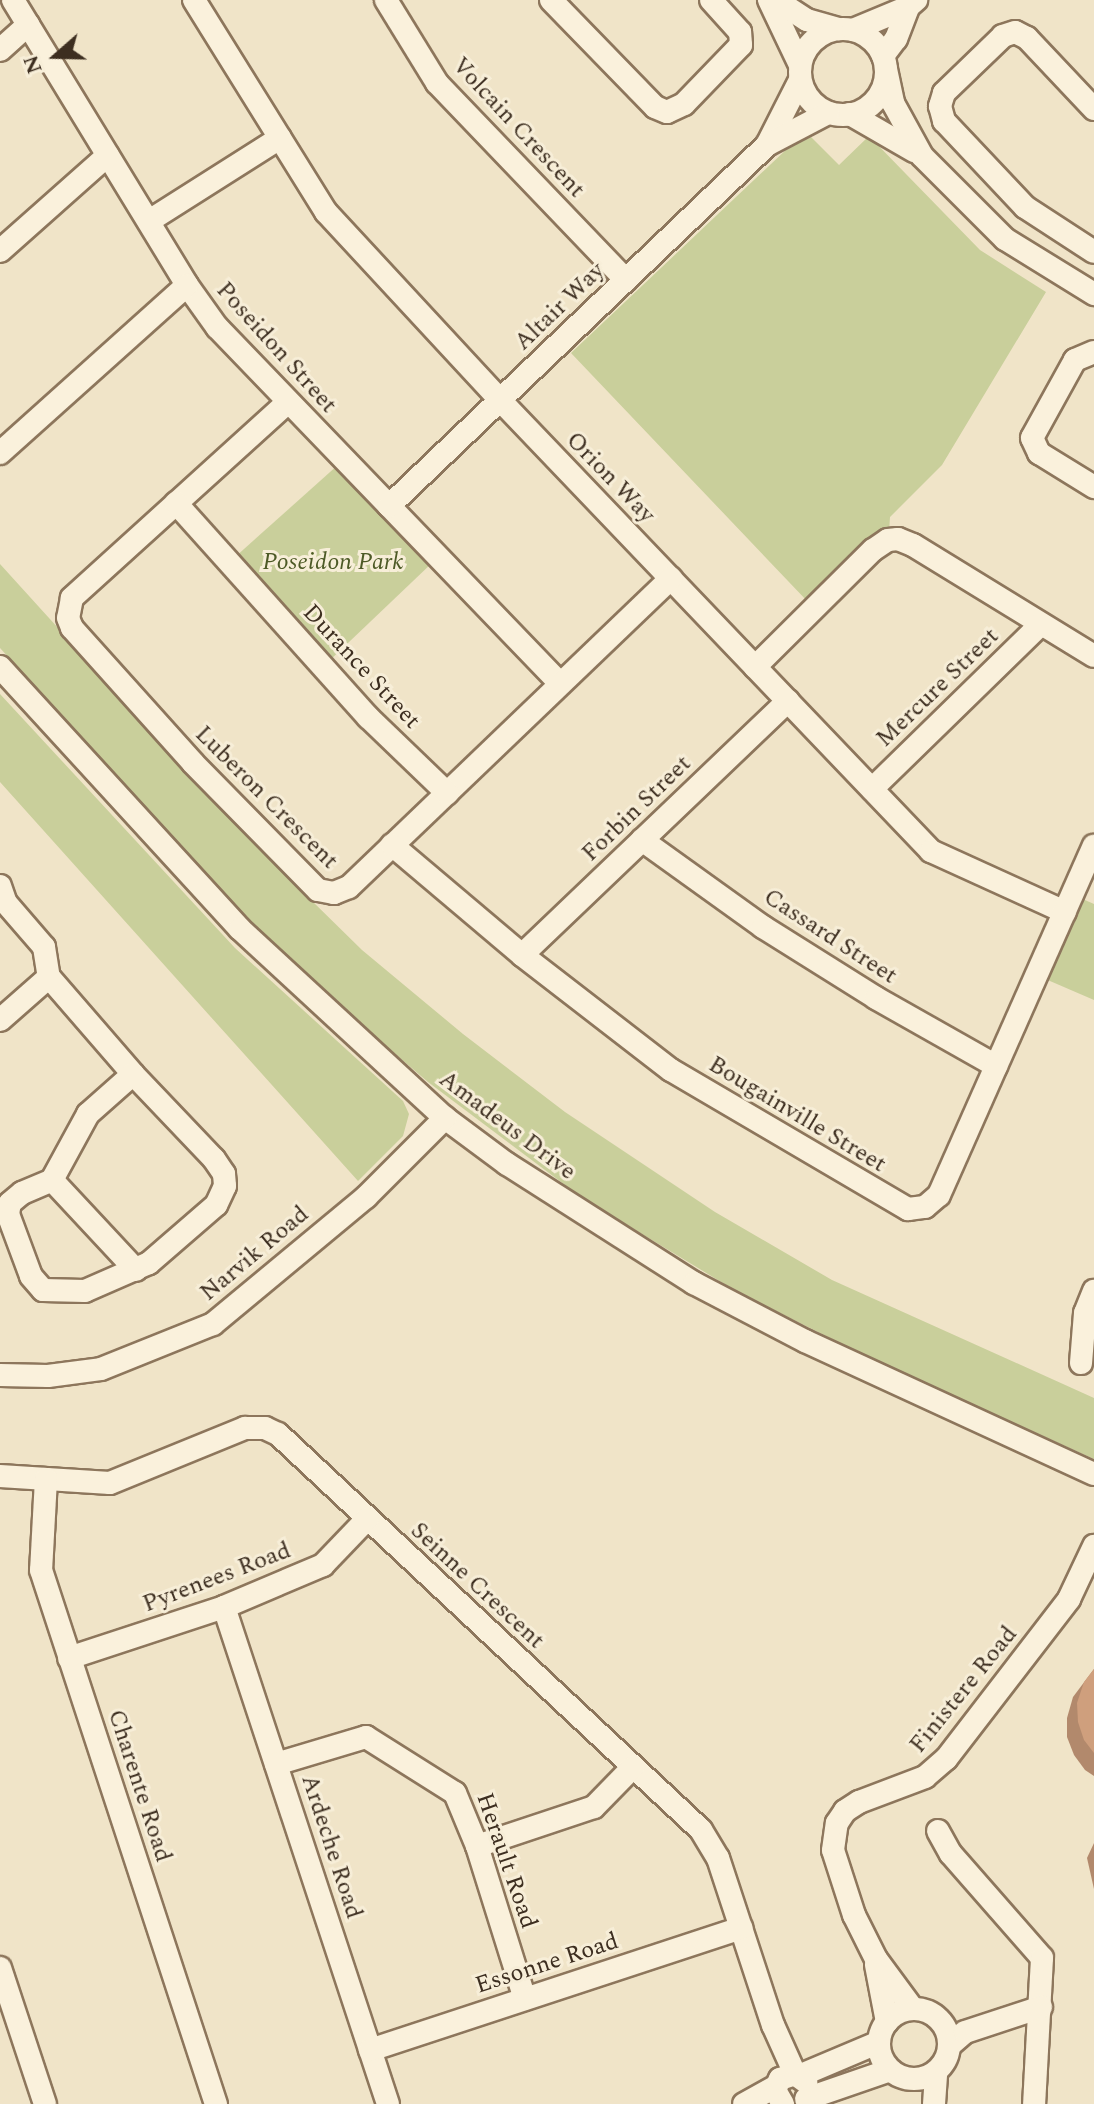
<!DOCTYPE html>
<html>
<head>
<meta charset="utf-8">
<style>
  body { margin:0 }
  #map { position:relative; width:1094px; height:2104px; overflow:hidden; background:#f0e4c8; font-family:Spectral,serif }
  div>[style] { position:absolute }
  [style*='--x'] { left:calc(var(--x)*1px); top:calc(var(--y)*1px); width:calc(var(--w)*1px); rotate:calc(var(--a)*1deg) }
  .green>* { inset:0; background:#c9cf9b }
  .roads { filter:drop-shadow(2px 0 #8d765c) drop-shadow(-2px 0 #8d765c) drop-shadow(0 2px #8d765c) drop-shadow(0 -2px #8d765c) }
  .minor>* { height:22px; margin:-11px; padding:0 11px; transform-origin:11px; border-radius:11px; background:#faf1dc }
  .minor>.ring { margin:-11px; padding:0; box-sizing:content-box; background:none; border:22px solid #faf1dc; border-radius:50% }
  .wall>* { inset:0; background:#b2896c }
  .building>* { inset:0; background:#cf9f7d }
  span { translate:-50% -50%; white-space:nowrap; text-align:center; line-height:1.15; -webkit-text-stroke:6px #f7eed8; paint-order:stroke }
  .street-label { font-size:24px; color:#3d2e20 }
  .park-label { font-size:24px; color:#4d5a26; font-style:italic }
  .north { position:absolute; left:16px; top:16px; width:80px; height:80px; -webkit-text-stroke:6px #f7eed8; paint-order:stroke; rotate:250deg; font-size:22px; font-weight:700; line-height:32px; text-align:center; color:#3d2e20 }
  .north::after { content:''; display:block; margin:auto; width:28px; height:36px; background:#3d2e20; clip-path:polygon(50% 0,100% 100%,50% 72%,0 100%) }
</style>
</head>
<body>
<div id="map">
  <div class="green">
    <i style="clip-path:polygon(869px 136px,980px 250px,1046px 292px,942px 465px,890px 517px,889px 532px,809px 603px,571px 353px,789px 147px,811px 137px,839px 165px)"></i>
    <i style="clip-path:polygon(339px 464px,433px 562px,327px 663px,234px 558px)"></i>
    <i style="clip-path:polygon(0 564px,255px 845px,362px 950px,463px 1034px,565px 1112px,715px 1212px,832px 1280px,1094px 1398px,1094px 1459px,884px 1365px,736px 1291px,581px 1197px,428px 1082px,323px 992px,240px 912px,0 648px)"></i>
    <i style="clip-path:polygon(0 694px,235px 948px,403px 1101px,409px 1114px,403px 1136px,358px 1181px,0 782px)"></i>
    <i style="clip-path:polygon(1078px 897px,1094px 904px,1094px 1000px,1043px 978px)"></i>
  </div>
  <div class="roads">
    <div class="minor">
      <i style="--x:13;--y:0;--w:334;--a:58.6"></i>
      <i style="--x:187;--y:285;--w:52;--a:54.5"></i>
      <i style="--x:217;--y:327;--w:495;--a:46.1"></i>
      <i style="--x:194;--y:0;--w:250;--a:58.1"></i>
      <i style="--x:326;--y:212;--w:256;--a:47.2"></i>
      <i style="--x:500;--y:400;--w:624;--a:46.3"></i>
      <i style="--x:931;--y:851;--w:147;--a:24.5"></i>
      <i style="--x:386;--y:0;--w:97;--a:58.4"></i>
      <i style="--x:437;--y:83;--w:273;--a:46.2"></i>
      <i style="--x:551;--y:0;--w:149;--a:45.8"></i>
      <i style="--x:655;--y:107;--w:13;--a:23"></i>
      <i style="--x:667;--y:112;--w:19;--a:-25"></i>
      <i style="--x:684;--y:104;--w:82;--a:-46"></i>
      <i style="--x:741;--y:45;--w:13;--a:-94"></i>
      <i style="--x:740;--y:32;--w:43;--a:-132.2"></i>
      <i style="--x:769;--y:0;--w:72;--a:64.5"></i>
      <i style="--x:776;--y:0;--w:37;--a:33"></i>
      <i style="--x:807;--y:20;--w:33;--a:16"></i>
      <i class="ring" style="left:800px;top:29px;width:64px;height:64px"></i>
      <i style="--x:853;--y:30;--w:60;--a:-22.7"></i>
      <i style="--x:908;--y:7;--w:11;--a:-41"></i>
      <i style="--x:0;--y:50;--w:38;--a:-42"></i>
      <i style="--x:883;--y:56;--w:21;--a:-53"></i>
      <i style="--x:896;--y:39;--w:34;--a:-69"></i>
      <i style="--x:886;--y:69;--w:35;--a:78"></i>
      <i style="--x:893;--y:103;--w:60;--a:61.3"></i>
      <i style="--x:922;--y:156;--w:117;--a:45"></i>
      <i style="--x:1005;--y:239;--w:105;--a:31.7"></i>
      <i style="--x:1094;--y:109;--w:98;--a:-133.3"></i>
      <i style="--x:1027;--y:38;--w:13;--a:-153"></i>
      <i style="--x:1015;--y:32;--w:13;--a:162"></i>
      <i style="--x:1003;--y:36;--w:82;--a:136"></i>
      <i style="--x:944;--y:93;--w:14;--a:107"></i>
      <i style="--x:940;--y:106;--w:16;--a:75"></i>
      <i style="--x:944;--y:121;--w:118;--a:46.7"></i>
      <i style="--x:1025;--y:207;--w:82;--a:33.1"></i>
      <i style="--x:850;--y:114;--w:74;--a:30"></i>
      <i style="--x:767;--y:145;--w:73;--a:-63.1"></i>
      <i style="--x:149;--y:221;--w:155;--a:-32.4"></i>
      <i style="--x:0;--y:251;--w:144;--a:-41.6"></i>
      <i style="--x:1094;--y:352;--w:21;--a:157"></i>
      <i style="--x:1075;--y:360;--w:89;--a:118.9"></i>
      <i style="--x:1032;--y:438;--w:17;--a:65"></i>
      <i style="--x:1039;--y:453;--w:65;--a:31.7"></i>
      <i style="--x:288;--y:402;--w:292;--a:137.8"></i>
      <i style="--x:72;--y:598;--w:20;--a:101"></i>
      <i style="--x:68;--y:618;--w:11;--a:68"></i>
      <i style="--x:72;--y:628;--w:181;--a:48.1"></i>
      <i style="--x:193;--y:763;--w:178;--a:45.5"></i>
      <i style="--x:318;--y:890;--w:16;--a:11"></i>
      <i style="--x:334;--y:893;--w:16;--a:-22"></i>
      <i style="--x:349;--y:887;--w:446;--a:-43.8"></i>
      <i style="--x:0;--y:453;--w:251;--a:-41.9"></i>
      <i style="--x:176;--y:503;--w:288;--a:48.1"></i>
      <i style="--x:368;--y:717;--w:110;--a:43.9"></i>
      <i style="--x:389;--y:506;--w:523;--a:-43.68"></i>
      <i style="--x:767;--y:145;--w:69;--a:-27.7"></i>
      <i style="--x:0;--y:667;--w:355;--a:47.5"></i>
      <i style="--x:240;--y:929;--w:279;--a:42.7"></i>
      <i style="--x:445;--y:1118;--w:77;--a:36.6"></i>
      <i style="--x:507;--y:1164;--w:222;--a:32.5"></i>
      <i style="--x:694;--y:1283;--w:125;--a:27.6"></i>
      <i style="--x:805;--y:1341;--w:318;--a:24.7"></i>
      <i style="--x:755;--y:667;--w:166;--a:-44.8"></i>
      <i style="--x:873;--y:550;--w:18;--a:-34"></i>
      <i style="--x:888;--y:540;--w:10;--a:-6"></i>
      <i style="--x:898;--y:539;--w:16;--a:22"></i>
      <i style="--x:913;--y:545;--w:212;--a:31.5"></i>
      <i style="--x:872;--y:789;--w:236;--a:-44.3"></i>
      <i style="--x:642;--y:840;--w:149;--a:35.7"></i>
      <i style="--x:763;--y:927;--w:133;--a:32.1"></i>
      <i style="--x:876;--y:998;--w:138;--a:29.5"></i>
      <i style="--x:392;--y:845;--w:170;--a:40.2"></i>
      <i style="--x:522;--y:955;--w:188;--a:37.7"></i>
      <i style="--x:671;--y:1070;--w:275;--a:30.4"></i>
      <i style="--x:908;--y:1209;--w:17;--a:-7"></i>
      <i style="--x:925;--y:1207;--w:18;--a:-41"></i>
      <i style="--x:939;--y:1195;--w:382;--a:-66.1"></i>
      <i style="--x:0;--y:886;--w:18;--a:71"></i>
      <i style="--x:6;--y:903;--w:58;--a:49.2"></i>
      <i style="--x:44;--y:947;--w:30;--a:81"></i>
      <i style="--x:49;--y:977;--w:65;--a:138.7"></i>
      <i style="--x:522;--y:955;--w:368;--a:-43.7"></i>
      <i style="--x:49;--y:977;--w:128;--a:49.1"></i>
      <i style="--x:133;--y:1074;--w:117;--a:46.4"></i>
      <i style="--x:214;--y:1159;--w:18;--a:56"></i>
      <i style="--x:224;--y:1174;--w:12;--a:85"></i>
      <i style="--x:225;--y:1186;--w:21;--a:115"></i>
      <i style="--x:216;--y:1205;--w:89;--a:139.1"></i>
      <i style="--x:149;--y:1263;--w:70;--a:156.4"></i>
      <i style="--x:85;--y:1291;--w:42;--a:-178.6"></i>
      <i style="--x:43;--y:1290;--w:18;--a:-131"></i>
      <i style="--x:31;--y:1276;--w:66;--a:-110.4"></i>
      <i style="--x:8;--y:1214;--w:11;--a:-80"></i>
      <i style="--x:10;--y:1203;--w:16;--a:-40"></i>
      <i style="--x:22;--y:1193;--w:33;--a:-23"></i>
      <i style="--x:52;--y:1180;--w:75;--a:-61.4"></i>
      <i style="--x:88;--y:1114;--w:60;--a:-41.6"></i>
      <i style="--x:52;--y:1180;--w:123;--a:47"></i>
      <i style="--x:1081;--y:1363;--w:50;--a:-85.4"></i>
      <i style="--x:1085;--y:1313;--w:24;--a:-68"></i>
      <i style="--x:0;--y:1375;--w:48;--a:1.2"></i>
      <i style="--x:48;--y:1376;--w:53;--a:-7.5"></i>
      <i style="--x:101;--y:1369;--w:121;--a:-21.9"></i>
      <i style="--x:213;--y:1324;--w:199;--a:-39.7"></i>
      <i style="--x:366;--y:1197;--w:112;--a:-45"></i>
      <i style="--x:0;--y:1476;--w:110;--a:3.6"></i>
      <i style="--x:110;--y:1483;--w:146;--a:-22.2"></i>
      <i style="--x:245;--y:1428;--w:20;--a:0"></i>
      <i style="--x:265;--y:1428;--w:14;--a:25"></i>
      <i style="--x:278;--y:1434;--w:579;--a:43.11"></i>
      <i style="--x:701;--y:1830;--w:33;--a:59"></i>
      <i style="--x:718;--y:1858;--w:176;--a:71.8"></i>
      <i style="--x:773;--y:2025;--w:54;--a:65.8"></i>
      <i style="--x:46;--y:1479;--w:91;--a:93.1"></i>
      <i style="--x:41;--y:1570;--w:562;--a:71.86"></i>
      <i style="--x:224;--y:1607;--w:523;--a:71.74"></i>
      <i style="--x:69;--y:1658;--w:163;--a:-18.2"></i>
      <i style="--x:224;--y:1607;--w:108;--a:-23"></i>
      <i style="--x:323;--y:1565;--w:64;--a:-46.3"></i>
      <i style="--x:276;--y:1764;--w:94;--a:-16.7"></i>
      <i style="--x:366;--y:1737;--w:105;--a:32.2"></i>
      <i style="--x:455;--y:1793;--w:57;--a:67.5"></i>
      <i style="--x:477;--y:1846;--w:160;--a:72.6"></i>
      <i style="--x:938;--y:1831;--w:26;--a:61"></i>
      <i style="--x:951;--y:1854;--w:138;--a:48.8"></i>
      <i style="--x:1042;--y:1958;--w:146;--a:93.1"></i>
      <i style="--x:477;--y:1846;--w:123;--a:-18.4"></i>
      <i style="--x:594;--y:1807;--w:56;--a:-45.7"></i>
      <i style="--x:876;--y:1965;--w:58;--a:79.1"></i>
      <i style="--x:0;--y:1968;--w:143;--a:71.7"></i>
      <i style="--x:913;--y:2009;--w:62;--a:-126.5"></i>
      <i style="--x:876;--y:1959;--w:49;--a:-116.6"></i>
      <i style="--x:854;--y:1915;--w:68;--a:-107.9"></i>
      <i style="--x:833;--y:1850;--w:27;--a:-82"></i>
      <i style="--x:837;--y:1823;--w:14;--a:-56"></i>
      <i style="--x:845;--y:1811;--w:17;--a:-33"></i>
      <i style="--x:859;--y:1802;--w:71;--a:-20.7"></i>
      <i style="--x:925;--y:1777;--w:28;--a:-41"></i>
      <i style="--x:946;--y:1759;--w:202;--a:-52.4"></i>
      <i style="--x:1069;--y:1599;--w:59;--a:-64.7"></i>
      <i class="ring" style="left:879px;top:2009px;width:48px;height:48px"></i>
      <i style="--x:949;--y:2046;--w:21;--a:-41"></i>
      <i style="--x:965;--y:2032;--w:80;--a:-18.2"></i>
      <i style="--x:370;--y:2050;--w:391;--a:-18.2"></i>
      <i style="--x:799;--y:2076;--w:87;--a:-23"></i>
      <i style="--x:806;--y:2099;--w:89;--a:-19"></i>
      <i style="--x:744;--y:2104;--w:37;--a:-29"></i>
      <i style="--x:783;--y:2104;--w:16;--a:-120"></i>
      <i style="--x:775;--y:2090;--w:12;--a:-66"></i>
      <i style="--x:780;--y:2079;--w:16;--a:-18"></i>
      <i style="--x:795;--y:2074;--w:14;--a:36"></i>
      <i style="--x:934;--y:2104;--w:32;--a:-86"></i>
    </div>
  </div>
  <div class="wall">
    <i style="clip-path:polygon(1094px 1669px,1094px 1776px,1085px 1770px,1074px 1755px,1067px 1737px,1067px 1718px,1073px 1697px)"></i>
    <i style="clip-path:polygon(1094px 1843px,1094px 1889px,1087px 1858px)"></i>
  </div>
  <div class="building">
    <i style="clip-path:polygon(1094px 1669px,1094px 1753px,1084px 1740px,1078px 1722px,1077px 1703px,1084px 1682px)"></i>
  </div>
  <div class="street-label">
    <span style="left:518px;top:128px;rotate:47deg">Volcain Crescent</span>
    <span style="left:560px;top:307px;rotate:-44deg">Altair Way</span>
    <span style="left:276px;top:348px;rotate:48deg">Poseidon Street</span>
    <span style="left:610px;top:478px;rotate:46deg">Orion Way</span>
    <span style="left:361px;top:667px;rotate:47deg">Durance Street</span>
    <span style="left:938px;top:688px;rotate:-44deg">Mercure Street</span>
    <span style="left:266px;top:798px;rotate:45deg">Luberon Crescent</span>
    <span style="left:637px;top:809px;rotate:-44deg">Forbin Street</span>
    <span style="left:830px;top:937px;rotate:33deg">Cassard Street</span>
    <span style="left:797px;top:1115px;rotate:31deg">Bougainville Street</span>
    <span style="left:507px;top:1126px;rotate:37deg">Amadeus Drive</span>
    <span style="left:255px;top:1254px;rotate:-40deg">Narvik Road</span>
    <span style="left:217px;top:1578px;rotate:-21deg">Pyrenees Road</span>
    <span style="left:477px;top:1586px;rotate:43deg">Seinne Crescent</span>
    <span style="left:964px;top:1690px;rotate:-51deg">Finistere Road</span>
    <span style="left:139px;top:1786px;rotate:72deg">Charente Road</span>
    <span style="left:331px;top:1847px;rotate:72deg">Ardeche Road</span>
    <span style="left:506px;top:1861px;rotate:71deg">Herault Road</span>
    <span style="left:547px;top:1964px;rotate:-18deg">Essonne Road</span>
  </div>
  <div class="park-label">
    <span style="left:333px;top:563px">Poseidon Park</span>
  </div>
  <div class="north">N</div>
</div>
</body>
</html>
